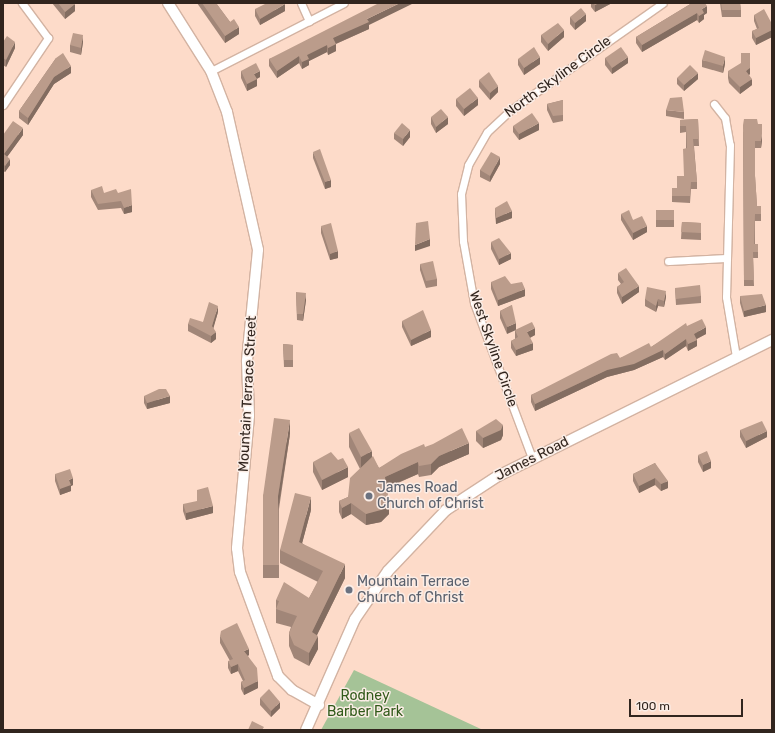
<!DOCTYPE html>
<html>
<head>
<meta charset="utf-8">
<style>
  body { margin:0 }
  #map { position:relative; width:775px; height:733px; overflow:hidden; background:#fddbc9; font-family:Rubik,sans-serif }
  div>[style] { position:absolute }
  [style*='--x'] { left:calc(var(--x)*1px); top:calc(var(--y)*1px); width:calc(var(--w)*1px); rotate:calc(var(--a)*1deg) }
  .green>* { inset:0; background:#a5c397 }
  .roads { filter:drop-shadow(1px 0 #d3b3a2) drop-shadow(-1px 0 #d3b3a2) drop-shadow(0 1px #d3b3a2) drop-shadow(0 -1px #d3b3a2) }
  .street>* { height:7px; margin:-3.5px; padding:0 3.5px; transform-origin:3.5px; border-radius:3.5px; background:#fff }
  .secondary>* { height:10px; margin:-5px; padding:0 5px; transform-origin:5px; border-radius:5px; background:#fff }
  .wall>* { inset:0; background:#a18678 }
  .shaded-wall>* { inset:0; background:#836d61 }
  .building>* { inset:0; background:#bb9c8b }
  .dots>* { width:11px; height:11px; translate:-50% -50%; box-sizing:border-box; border:2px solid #fbede6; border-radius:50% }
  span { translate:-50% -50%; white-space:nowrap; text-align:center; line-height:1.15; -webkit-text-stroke:3px #fbede6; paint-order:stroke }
  .street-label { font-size:14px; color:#31251e }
  .worship-label { font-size:14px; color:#5b616d }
  .left { translate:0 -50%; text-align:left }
  .park-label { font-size:14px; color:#315a1a }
  .frame { position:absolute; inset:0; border:4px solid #31251e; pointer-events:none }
  .scale { position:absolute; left:629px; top:699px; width:114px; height:18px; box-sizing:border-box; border:2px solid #31251e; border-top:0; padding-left:5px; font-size:12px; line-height:14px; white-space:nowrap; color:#31251e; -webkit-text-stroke:3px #fbede6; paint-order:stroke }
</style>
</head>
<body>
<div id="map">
  <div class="green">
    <i style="clip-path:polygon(354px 670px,483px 730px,321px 730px)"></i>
  </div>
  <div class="roads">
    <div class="street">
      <i style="--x:301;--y:3;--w:20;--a:66"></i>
      <i style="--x:211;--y:71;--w:149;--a:-27.1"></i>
      <i style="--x:714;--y:104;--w:18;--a:52"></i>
      <i style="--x:725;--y:118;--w:27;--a:80"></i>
      <i style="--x:730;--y:145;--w:152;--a:91.5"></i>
      <i style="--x:726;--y:297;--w:61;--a:80.5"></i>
      <i style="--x:3;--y:105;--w:81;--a:-56.1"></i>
      <i style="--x:48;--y:38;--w:44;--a:-126.6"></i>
      <i style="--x:668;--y:261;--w:59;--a:-2.9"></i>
      <i style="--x:532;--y:458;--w:165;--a:-110.5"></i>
      <i style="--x:474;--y:303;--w:63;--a:-100.1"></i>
      <i style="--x:463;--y:241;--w:47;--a:-92.4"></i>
      <i style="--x:461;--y:194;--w:30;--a:-76"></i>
      <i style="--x:468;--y:165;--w:38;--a:-60"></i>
      <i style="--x:487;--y:132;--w:34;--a:-43"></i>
      <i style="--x:512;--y:109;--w:184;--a:-35.1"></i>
    </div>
    <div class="secondary">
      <i style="--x:168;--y:3;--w:80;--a:57.7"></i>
      <i style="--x:211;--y:71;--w:44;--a:68.7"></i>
      <i style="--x:227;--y:112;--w:141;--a:77.3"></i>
      <i style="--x:258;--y:250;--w:112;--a:95.7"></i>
      <i style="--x:247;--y:361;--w:55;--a:87.9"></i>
      <i style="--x:249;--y:416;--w:133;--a:95.2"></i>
      <i style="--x:237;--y:548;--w:24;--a:83"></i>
      <i style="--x:240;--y:572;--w:111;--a:69.9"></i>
      <i style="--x:278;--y:676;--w:20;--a:45"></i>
      <i style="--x:292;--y:690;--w:31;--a:29"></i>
      <i style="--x:306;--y:730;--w:121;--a:-66.2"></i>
      <i style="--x:355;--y:619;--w:58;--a:-55.5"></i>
      <i style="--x:388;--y:571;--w:84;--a:-46.4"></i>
      <i style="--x:446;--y:510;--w:62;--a:-33.2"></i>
      <i style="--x:498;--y:476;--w:306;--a:-26.4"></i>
    </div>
  </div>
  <div class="wall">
    <i style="clip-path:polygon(52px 3px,74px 3px,75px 11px,65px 19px)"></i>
    <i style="clip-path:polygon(197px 3px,216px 3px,239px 34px,225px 43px)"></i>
    <i style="clip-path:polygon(591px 3px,612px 3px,595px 12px,591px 7px)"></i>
    <i style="clip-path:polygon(692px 3px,707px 13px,704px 15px,704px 19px,699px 23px,697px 20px,642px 52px,636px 43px,636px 37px)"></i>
    <i style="clip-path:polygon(720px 3px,740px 3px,741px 10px,741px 17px,722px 17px)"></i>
    <i style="clip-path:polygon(255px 9px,285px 11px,260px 25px,255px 16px)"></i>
    <i style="clip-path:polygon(754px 15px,772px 24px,772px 37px,756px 45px,752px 38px,752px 31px,757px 29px,754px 21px)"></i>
    <i style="clip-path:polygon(570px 17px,586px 21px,575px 30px,570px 24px)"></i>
    <i style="clip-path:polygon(369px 25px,369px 29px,336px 44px,336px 51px,328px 55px,327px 52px,309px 61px,309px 65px,302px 69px,299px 63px,277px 78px,269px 66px,269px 59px)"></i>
    <i style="clip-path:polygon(541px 35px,564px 37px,548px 51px,541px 42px)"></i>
    <i style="clip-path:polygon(3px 42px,15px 48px,6px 67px,3px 65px)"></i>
    <i style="clip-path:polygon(83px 42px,81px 55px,70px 52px,70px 45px)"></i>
    <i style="clip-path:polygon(56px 58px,71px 73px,54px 84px,28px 125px,19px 118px,19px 111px)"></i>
    <i style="clip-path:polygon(605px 58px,628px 63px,612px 74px,605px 65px)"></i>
    <i style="clip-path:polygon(518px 59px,540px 64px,524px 75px,518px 65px)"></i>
    <i style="clip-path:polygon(702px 60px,725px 64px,723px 73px,702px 67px)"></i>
    <i style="clip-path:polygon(241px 71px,260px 77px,257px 79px,257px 86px,247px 91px,241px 78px)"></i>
    <i style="clip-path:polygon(728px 71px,750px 74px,749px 75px,752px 85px,740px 94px,729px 83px,728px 78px)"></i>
    <i style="clip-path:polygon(677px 78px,698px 79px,684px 91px,677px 84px)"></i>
    <i style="clip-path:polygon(479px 80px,498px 92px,490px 100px,479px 87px)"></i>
    <i style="clip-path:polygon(456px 99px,478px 105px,464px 116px,456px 106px)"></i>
    <i style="clip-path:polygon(563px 100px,563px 121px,553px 123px,547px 110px,547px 104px)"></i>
    <i style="clip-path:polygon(666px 110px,684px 112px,684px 119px,666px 116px)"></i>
    <i style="clip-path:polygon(431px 117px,448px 124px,436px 133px,431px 124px)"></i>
    <i style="clip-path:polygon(698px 119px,699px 146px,694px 146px,697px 182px,697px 189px,691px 189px,690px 203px,672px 202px,672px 188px,677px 188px,684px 176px,686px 148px,686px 132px,680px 133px,680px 120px)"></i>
    <i style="clip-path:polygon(758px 124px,762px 140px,761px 148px,755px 148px,755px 176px,757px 206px,761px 206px,761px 221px,755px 221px,755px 244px,758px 244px,758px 258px,753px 258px,754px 286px,744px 286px,743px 132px)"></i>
    <i style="clip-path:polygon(513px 126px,539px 130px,519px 140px,513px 132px)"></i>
    <i style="clip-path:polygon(394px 133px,410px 137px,403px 146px,394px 139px)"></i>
    <i style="clip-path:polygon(3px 135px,23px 135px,7px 157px,10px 165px,5px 172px,3px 171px)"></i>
    <i style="clip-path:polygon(313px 152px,331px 187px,325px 189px,313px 158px)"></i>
    <i style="clip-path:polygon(500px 164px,490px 182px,480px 177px,480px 170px)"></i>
    <i style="clip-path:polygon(91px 190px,104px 193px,118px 193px,132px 212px,124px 214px,121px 208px,98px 210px,91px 197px)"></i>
    <i style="clip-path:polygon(495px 208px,512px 218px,496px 224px,495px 214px)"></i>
    <i style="clip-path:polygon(656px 210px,674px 210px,674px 227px,656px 227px)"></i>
    <i style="clip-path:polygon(621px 214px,633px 220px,647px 232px,633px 240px,621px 220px)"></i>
    <i style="clip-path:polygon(682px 222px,701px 223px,701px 240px,681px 239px)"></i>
    <i style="clip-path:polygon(321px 226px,338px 258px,330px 260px,321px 233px)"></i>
    <i style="clip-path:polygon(491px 242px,511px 259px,499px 265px,491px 249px)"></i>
    <i style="clip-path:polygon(420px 264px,437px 279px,437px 286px,426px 288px,420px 270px)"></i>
    <i style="clip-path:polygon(618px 273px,639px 292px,622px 304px,617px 293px,617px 287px,621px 284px,618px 280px)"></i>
    <i style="clip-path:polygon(491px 282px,511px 284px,525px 296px,498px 306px,491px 289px)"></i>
    <i style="clip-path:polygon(675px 288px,701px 296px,701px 303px,676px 305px)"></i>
    <i style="clip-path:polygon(296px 292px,306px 300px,303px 321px,297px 320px)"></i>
    <i style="clip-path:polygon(740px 296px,766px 312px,744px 317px,740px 303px)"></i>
    <i style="clip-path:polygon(666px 297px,664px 307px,658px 306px,656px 312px,645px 306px,645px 299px)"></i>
    <i style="clip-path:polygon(512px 305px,507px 334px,500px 318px,500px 311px)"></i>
    <i style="clip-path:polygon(218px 312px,213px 328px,216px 339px,211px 343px,188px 331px,188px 324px,203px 322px)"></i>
    <i style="clip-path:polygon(402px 321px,431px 337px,411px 346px,402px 327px)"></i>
    <i style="clip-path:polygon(687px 326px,706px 334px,697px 339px,697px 346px,688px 351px,686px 346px,665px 360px,663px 357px,634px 370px,607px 377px,535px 411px,531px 402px,531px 395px,620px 358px,651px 347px)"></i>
    <i style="clip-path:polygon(515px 330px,535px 335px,530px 338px,533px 350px,516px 356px,511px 348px,511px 341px,515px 339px)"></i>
    <i style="clip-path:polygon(283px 344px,293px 345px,293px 367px,284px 367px)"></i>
    <i style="clip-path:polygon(144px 396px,170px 403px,147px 409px,144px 403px)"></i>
    <i style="clip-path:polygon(740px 430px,767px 437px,746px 448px,740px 437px)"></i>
    <i style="clip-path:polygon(476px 431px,503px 435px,501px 440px,483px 448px,476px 441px)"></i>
    <i style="clip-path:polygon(349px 433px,372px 457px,379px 468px,425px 447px,469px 454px,439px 467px,431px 475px,419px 477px,418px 474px,387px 488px,389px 514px,381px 522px,366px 525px,351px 514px,342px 519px,339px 512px,339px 501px,348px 497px,360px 469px,349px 447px)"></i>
    <i style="clip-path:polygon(290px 434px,279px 509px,279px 578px,263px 578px,263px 496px)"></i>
    <i style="clip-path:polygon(698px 455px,711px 468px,703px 472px,698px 462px)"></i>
    <i style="clip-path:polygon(313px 462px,348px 477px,322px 490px,313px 472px)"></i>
    <i style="clip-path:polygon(655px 463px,668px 488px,661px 491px,655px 485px,639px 493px,633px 481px,633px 474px)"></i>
    <i style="clip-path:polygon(55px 474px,73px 485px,71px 486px,71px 491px,60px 495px,55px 481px)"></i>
    <i style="clip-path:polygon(183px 504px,213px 513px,186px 520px,183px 511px)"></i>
    <i style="clip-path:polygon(311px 510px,302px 543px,345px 578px,317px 635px,318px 649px,309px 666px,294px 658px,289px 646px,289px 633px,291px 627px,276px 623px,276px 600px,309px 598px,318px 582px,280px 563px,280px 550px)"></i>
    <i style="clip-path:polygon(220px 636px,249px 655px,248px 656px,258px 688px,244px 695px,241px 689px,241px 682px,243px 681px,238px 671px,231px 674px,228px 668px,228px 661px,230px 661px,220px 643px)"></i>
    <i style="clip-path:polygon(260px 698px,280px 708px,271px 717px,260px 705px)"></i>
  </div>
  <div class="shaded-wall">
    <i style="clip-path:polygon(400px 3px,414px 3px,369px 25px,369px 29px,333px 45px,333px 38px,367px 19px)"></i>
    <i style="clip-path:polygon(599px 3px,612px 3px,595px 12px,595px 5px)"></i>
    <i style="clip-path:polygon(75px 4px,75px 11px,65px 19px,65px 12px)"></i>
    <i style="clip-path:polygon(285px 4px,285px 11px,260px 25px,260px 19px)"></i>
    <i style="clip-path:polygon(707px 6px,707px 13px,704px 15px,704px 19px,699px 23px,699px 16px,702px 9px)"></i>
    <i style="clip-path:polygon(697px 13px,697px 20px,642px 52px,642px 45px)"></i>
    <i style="clip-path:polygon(586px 14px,586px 21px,575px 30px,575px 23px)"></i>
    <i style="clip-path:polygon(3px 23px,4px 23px,4px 29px,3px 30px)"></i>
    <i style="clip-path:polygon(239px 27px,239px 34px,225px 43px,225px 36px)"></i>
    <i style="clip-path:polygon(564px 30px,564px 37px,548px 51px,548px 44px)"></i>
    <i style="clip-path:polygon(772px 30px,772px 37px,756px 45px,756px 38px)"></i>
    <i style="clip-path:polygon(83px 35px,83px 42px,81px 55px,81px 48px)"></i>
    <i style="clip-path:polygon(15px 42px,15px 48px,6px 67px,6px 60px)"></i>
    <i style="clip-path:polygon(336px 44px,336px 51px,328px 55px,328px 48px)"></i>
    <i style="clip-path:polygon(327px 45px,327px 52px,309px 61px,309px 65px,302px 69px,302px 62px,307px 55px)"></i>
    <i style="clip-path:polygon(299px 56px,299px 63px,277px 78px,277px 71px)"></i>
    <i style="clip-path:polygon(540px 57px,540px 64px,524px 75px,524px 68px)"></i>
    <i style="clip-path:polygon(628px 57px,628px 63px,612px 74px,612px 68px)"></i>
    <i style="clip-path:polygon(725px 57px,725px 64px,723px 73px,723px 66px)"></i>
    <i style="clip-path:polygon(750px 60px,750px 74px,746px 77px,746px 71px)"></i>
    <i style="clip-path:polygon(71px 66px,71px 73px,54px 84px,28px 125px,28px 118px,54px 77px)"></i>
    <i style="clip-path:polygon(260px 71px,260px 77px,254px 80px,254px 74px)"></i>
    <i style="clip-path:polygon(698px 73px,698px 79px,684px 91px,684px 85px)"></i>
    <i style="clip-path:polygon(257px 79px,257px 86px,247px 91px,247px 84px)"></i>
    <i style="clip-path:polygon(752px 79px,752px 85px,740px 94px,740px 87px)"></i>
    <i style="clip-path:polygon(498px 86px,498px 92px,490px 100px,490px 93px)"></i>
    <i style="clip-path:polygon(478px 98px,478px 105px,464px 116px,464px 109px)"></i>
    <i style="clip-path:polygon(448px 117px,448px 124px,436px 133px,436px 127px)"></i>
    <i style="clip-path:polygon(539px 123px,539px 130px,519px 140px,519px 134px)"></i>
    <i style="clip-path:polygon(23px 128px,23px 135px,4px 161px,4px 154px)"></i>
    <i style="clip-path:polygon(410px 130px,410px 137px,403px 146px,403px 139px)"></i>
    <i style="clip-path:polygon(762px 134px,762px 140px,761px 148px,761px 141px)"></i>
    <i style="clip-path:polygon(500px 157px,500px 164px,490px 182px,490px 176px)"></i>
    <i style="clip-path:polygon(10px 159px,10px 165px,5px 172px,5px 166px)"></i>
    <i style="clip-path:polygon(331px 180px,331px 187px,325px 189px,325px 182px)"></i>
    <i style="clip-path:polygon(132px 205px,132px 212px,124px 214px,124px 208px)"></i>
    <i style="clip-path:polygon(512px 211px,512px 218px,496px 224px,496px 218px)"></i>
    <i style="clip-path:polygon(647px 226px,647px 232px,633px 240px,633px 233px)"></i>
    <i style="clip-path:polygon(430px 239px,430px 246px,415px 251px,415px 245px)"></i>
    <i style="clip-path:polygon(338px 251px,338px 258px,330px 260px,330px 254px)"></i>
    <i style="clip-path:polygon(511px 253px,511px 259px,499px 265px,499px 259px)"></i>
    <i style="clip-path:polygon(639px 286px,639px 292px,622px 304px,622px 297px)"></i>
    <i style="clip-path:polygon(525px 289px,525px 296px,498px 306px,498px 300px)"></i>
    <i style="clip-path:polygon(666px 291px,666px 297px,664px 307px,664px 301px)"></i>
    <i style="clip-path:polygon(306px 293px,306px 300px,303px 321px,303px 314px)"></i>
    <i style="clip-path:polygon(658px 299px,658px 306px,656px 312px,656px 306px)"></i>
    <i style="clip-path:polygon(766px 305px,766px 312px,744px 317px,744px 311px)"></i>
    <i style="clip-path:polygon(218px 306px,218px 312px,212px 333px,212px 326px)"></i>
    <i style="clip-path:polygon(516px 323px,516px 330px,507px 334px,507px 327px)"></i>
    <i style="clip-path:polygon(706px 327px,706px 334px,694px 340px,694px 334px)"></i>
    <i style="clip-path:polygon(535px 328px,535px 335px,527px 339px,527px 332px)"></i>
    <i style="clip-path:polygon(431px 330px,431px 337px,411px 346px,411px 340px)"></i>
    <i style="clip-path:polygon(216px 332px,216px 339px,211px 343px,211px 336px)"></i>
    <i style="clip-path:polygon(686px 339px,686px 346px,665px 360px,665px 354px)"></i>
    <i style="clip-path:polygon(697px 340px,697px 346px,688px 351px,688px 344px)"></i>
    <i style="clip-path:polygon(533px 343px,533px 350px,516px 356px,516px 350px)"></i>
    <i style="clip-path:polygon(663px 350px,663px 357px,634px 370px,607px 377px,535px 411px,535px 404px,607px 370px)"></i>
    <i style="clip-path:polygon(170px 396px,170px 403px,147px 409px,147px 403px)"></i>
    <i style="clip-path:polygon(290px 420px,290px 434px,278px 510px,278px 496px)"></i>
    <i style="clip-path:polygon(503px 425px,503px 435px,501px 440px,483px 448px,483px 438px)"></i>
    <i style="clip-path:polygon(767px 431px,767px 437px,746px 448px,746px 441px)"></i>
    <i style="clip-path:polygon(469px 443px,469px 454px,439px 467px,431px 475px,431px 464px,439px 456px)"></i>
    <i style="clip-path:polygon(372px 451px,372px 464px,361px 470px,361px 457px)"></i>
    <i style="clip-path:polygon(711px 461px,711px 468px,703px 472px,703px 465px)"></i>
    <i style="clip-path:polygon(418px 462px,418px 474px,385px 488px,385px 477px)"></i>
    <i style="clip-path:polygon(348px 467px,348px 477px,322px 490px,322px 480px)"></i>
    <i style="clip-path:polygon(73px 478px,73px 485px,71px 486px,71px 491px,60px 495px,60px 489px,69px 480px)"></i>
    <i style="clip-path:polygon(655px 478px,655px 485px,639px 493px,639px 486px)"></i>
    <i style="clip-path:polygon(668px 481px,668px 488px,661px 491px,661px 484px)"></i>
    <i style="clip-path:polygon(311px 497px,311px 510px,299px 555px,299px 542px)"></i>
    <i style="clip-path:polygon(389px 502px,389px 514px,381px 522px,366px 525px,366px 514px)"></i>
    <i style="clip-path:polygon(351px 503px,351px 514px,342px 519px,342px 508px)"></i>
    <i style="clip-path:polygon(213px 506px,213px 513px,186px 520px,186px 513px)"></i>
    <i style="clip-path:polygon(345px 564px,345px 578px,312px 645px,312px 632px)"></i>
    <i style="clip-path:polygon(318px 636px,318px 649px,309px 666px,309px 653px)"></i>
    <i style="clip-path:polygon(249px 649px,249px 655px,244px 657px,244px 651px)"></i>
    <i style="clip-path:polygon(238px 664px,238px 671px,231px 674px,231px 667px)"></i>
    <i style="clip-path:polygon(258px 681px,258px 688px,244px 695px,244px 688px)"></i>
    <i style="clip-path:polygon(280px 702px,280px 708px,271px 717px,271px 711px)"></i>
  </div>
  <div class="building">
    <i style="clip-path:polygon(58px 3px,74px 3px,75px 4px,65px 12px)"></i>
    <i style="clip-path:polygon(202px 3px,216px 3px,230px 22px,234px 19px,239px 27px,225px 36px)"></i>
    <i style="clip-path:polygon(267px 3px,284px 3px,285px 4px,260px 19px,255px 9px)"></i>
    <i style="clip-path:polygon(379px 3px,400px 3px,367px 19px,369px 22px,333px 38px,336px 44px,328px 48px,327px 45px,307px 55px,309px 59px,302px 62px,299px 56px,277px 71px,269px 59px)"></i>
    <i style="clip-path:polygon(593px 3px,599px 3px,595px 5px)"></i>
    <i style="clip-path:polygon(692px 3px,705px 3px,707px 6px,702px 9px,704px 13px,699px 16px,697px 13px,642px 45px,636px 37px)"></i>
    <i style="clip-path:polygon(721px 3px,740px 3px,741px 10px,722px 10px)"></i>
    <i style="clip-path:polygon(581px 8px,586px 14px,575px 23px,570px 17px)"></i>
    <i style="clip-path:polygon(764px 9px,772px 24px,772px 30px,756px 38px,752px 31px,759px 28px,754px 15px)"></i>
    <i style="clip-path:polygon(558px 23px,564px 30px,548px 44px,541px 35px)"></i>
    <i style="clip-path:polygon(73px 33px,83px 35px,81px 48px,70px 45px)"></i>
    <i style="clip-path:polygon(7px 36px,15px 42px,6px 60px,3px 58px,3px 42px)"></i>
    <i style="clip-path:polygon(534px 47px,540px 57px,524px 68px,518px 59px)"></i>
    <i style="clip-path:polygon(621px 47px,628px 57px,612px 68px,605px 58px)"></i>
    <i style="clip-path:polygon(705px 50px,725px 57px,723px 66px,702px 60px)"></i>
    <i style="clip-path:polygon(63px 53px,71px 66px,54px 77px,28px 118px,19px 111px,56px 58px)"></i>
    <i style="clip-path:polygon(741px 53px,750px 53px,750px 68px,746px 71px,752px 79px,740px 87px,729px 76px,728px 71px,741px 63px)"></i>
    <i style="clip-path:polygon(256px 63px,260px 71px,254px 74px,257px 79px,247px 84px,241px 71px)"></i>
    <i style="clip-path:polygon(690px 65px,698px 73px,684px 85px,677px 78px)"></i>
    <i style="clip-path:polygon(489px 72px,498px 86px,490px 93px,479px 80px)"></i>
    <i style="clip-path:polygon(470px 88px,478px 98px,464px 109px,456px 99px)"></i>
    <i style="clip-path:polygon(682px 97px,684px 112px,666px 110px,670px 98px)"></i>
    <i style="clip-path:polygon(563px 100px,563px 115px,553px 116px,547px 104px)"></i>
    <i style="clip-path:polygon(441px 109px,448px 117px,436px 127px,431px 117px)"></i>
    <i style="clip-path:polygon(532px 113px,539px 123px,519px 134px,513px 126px)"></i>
    <i style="clip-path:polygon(698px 119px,699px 139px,693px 139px,697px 182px,691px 182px,690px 196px,672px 196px,672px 188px,677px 188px,677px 176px,684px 176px,683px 149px,687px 148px,686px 126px,680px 126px,680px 120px)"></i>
    <i style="clip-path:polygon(744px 119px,757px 119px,758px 124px,762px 124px,762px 134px,761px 141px,755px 141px,755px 175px,757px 206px,761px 206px,761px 214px,755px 214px,754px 244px,758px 244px,758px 252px,753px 252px,754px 280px,744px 280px,743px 125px)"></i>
    <i style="clip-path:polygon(13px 121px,23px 128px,4px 154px,10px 159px,5px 166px,3px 164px,3px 135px)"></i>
    <i style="clip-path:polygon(402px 123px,410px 130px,403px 139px,394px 133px)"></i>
    <i style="clip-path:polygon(320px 149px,331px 180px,325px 182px,313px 152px)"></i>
    <i style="clip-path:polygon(491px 152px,500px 157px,490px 176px,480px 170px)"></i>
    <i style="clip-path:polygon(102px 186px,104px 193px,116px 189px,118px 193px,131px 189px,132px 205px,124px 208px,121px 201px,98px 204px,91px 190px)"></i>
    <i style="clip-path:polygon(507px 201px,512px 211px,496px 218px,495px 208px)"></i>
    <i style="clip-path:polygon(629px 210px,633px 220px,642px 216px,647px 226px,633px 233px,621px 214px)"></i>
    <i style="clip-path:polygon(656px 210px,674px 210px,674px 220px,656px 220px)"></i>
    <i style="clip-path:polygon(428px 221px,430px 239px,415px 245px,416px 223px)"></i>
    <i style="clip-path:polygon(682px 222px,701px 223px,701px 233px,681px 232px)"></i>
    <i style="clip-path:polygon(331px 223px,338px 251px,330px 254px,321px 226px)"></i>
    <i style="clip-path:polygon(499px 238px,511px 253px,499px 259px,491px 242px)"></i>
    <i style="clip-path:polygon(433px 261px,437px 279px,426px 281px,420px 264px)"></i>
    <i style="clip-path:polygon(626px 268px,639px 286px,622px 297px,617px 287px,624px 282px,618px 273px)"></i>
    <i style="clip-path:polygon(505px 276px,511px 284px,522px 282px,525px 289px,498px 300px,491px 282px)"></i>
    <i style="clip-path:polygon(700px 285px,701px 296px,676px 299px,675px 288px)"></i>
    <i style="clip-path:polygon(647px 287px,666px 291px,664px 301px,658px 299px,656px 306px,645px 299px)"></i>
    <i style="clip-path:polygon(296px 292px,306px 293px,303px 314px,297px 314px)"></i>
    <i style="clip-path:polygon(762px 294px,766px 305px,744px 311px,740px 296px)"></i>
    <i style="clip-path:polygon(209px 302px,218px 306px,212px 326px,216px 332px,211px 336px,188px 324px,190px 318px,203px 322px)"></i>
    <i style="clip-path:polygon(512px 305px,516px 323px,507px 327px,500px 311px)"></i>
    <i style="clip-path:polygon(423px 310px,431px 330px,411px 340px,402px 321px)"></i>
    <i style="clip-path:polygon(702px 319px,706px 327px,694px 334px,697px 340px,688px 344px,686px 339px,665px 354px,663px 350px,634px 364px,607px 370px,535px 404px,531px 395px,611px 354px,617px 353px,620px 358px,649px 343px,651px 347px,686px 323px,687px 326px)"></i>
    <i style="clip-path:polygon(532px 322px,535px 328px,527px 332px,533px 343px,516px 350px,511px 341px,518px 337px,515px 330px)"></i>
    <i style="clip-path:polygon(283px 344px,293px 345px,293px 360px,284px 360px)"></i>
    <i style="clip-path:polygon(159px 389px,166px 389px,170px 396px,147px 403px,144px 396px)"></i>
    <i style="clip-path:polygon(274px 418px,290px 420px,278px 496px,279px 565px,263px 565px,263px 496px)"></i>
    <i style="clip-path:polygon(496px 419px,503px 425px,501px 430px,483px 438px,476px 431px)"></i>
    <i style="clip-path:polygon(762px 421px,767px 431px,746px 441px,740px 430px)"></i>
    <i style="clip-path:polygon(359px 428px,372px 451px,361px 457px,349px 433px)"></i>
    <i style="clip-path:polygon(462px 428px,469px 443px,439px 456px,431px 464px,419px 466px,418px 462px,385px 477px,389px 502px,381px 510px,366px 514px,351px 503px,342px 508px,339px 501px,348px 497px,350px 478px,373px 456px,379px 468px,401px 454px,424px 444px,425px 447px,433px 444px)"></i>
    <i style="clip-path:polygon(707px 451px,711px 461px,703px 465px,698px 455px)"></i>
    <i style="clip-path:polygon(331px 452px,338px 460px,343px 458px,348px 467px,322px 480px,313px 462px)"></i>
    <i style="clip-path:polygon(655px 463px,668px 481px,661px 484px,655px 478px,639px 486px,633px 474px)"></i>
    <i style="clip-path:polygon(70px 469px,73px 478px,69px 480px,71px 485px,60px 489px,55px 474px)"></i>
    <i style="clip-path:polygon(208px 487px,213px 506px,186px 513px,183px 504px,197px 501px,197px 490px)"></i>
    <i style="clip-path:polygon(295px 493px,311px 497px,299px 542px,345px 564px,312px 632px,318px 636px,309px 653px,294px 645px,289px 633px,297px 616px,276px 609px,279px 601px,276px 600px,284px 582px,309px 598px,323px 571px,280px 550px)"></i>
    <i style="clip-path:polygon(237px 623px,249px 649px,244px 651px,257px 668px,258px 681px,244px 688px,241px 682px,245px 680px,238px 664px,231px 667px,228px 661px,233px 659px,220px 636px,221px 631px)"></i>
    <i style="clip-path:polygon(269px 689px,280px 702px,271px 711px,260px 698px)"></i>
    <i style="clip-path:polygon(252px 721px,264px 727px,262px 730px,248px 730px)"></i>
  </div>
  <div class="dots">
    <i style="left:369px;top:496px;background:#6b7280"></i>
    <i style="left:349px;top:590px;background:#6b7280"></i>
  </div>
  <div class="street-label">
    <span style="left:558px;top:77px;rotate:-36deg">North Skyline Circle</span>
    <span style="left:493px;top:349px;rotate:71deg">West Skyline Circle</span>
    <span style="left:248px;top:394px;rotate:-87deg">Mountain Terrace Street</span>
    <span style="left:532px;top:459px;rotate:-27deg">James Road</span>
  </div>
  <div class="worship-label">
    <span class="left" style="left:377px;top:496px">James Road<br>Church of Christ</span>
    <span class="left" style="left:357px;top:590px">Mountain Terrace<br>Church of Christ</span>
  </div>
  <div class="park-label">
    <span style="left:365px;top:704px">Rodney<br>Barber Park</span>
  </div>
  <div class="frame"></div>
  <div class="scale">100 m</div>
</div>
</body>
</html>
